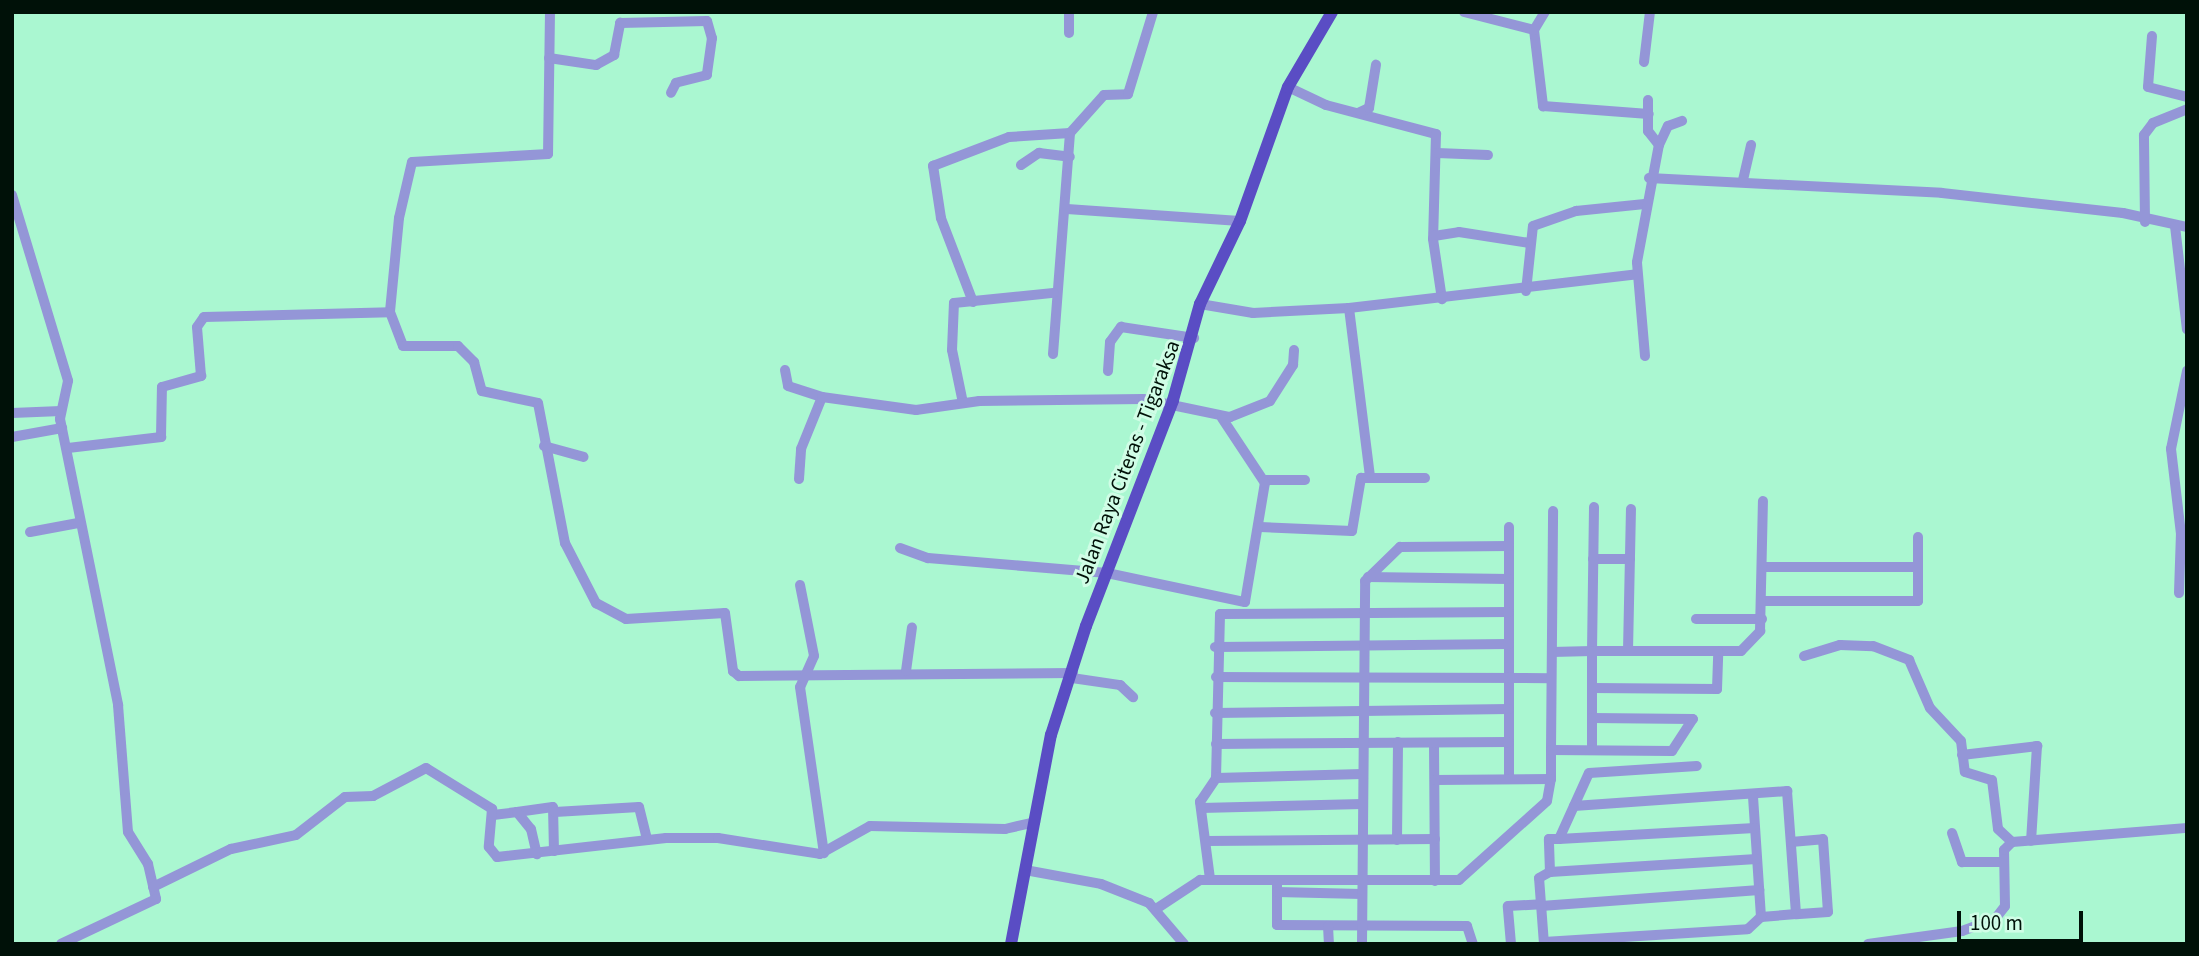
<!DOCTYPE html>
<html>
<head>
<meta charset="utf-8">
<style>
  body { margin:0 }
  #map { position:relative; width:2199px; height:956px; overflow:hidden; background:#aaf7d1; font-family:"Source Sans 3",sans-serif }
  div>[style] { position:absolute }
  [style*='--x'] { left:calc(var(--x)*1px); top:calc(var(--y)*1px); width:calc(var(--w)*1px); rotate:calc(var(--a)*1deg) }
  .minor>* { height:10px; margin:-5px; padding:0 5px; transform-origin:5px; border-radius:5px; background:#9496d7 }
  .major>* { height:12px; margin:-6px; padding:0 6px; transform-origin:6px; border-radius:6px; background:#5a4dc4 }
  span { translate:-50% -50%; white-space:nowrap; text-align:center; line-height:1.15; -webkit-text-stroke:6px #d0fde6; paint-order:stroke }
  .street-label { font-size:21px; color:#001108 }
  .frame { position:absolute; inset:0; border:14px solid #001108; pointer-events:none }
  .scale { position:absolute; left:1957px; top:911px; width:126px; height:32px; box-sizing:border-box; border:4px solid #001108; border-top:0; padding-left:9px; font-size:21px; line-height:24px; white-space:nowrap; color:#001108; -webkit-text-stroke:5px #d0fde6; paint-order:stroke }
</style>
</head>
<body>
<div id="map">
  <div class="minor">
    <i style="--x:550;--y:12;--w:142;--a:90.8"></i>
    <i style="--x:548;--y:154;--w:136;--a:176.6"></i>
    <i style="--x:412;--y:162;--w:57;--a:103.1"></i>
    <i style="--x:399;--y:218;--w:94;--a:95.5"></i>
    <i style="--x:390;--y:312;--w:36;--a:69"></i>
    <i style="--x:403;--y:346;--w:55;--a:0"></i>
    <i style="--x:458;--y:346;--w:23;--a:45"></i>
    <i style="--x:474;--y:362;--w:30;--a:75"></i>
    <i style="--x:482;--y:391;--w:57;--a:12.1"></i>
    <i style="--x:538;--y:403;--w:143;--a:79.1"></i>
    <i style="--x:565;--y:543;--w:68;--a:62.7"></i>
    <i style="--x:596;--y:603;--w:34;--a:28"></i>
    <i style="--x:626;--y:619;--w:99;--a:-3.5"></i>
    <i style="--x:725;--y:613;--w:59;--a:82.1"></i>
    <i style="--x:733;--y:671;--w:8;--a:40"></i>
    <i style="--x:739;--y:676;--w:334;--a:-0.5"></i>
    <i style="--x:1464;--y:12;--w:72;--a:14.4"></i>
    <i style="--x:1534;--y:30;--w:77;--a:83.2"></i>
    <i style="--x:1543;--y:106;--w:106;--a:4.3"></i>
    <i style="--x:1534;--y:30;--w:21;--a:-59"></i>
    <i style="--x:1069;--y:33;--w:21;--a:-90"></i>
    <i style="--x:2152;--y:36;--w:51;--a:94.5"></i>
    <i style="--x:2148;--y:87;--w:40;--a:14.4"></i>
    <i style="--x:549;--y:58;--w:48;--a:8.5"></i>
    <i style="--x:596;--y:65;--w:21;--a:-29"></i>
    <i style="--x:614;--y:55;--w:33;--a:-79"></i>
    <i style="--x:620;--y:23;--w:87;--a:-1.3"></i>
    <i style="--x:707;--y:21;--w:18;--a:74"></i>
    <i style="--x:712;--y:38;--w:37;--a:98"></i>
    <i style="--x:707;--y:75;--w:32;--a:166"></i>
    <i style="--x:676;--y:83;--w:11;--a:117"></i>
    <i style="--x:1644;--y:62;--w:50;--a:-83.2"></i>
    <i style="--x:1288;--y:87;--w:42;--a:25.3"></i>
    <i style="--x:1326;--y:105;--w:114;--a:14.8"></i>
    <i style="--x:1436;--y:134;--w:105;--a:91.6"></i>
    <i style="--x:1433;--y:239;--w:61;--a:81.5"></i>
    <i style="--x:1360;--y:112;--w:10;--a:-24"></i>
    <i style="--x:1369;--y:108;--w:44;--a:-80.8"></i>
    <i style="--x:1659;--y:145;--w:21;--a:-65"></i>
    <i style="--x:1668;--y:126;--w:15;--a:-20"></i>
    <i style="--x:1437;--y:153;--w:51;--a:2.2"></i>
    <i style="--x:1021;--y:165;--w:22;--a:-34"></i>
    <i style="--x:1039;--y:153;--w:31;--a:7"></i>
    <i style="--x:1649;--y:178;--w:293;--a:2.9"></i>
    <i style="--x:1942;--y:193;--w:182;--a:6.3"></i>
    <i style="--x:2123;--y:213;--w:66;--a:12.3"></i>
    <i style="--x:1743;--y:180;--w:36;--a:-77"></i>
    <i style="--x:12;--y:195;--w:194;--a:73.2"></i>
    <i style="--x:68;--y:381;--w:39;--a:102"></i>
    <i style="--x:60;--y:419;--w:292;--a:78.5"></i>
    <i style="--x:118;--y:705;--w:127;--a:85.5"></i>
    <i style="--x:128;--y:832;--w:38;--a:58"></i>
    <i style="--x:148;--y:864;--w:36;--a:77"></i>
    <i style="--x:156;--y:899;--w:105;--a:154.7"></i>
    <i style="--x:1067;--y:209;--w:173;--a:4"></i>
    <i style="--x:2145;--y:222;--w:87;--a:-90.7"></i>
    <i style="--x:2144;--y:135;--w:15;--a:-53"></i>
    <i style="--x:2153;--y:123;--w:37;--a:-22"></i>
    <i style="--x:2175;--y:226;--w:104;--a:83.4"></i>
    <i style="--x:1434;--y:236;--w:25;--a:-9"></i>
    <i style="--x:1459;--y:232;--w:71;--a:8.9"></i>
    <i style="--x:1526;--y:291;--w:65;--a:-83.9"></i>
    <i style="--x:1533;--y:226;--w:46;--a:-19.2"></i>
    <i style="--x:1576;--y:211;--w:69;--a:-5.8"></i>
    <i style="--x:973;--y:302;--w:90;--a:-110.9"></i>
    <i style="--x:941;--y:218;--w:53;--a:-98.7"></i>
    <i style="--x:933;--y:166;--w:81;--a:-20.9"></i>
    <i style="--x:1009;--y:137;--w:61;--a:-3.8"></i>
    <i style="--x:1200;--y:304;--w:54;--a:9.6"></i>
    <i style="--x:1253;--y:313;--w:96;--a:-3"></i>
    <i style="--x:1349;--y:308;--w:290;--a:-6.7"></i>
    <i style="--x:1349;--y:308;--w:170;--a:82.9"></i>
    <i style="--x:1053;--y:354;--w:222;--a:-85.6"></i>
    <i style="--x:1070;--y:133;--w:51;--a:-48.2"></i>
    <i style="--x:1104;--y:95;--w:24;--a:-2"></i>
    <i style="--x:1128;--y:94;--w:86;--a:-73"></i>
    <i style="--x:1645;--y:356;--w:94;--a:-94.9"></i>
    <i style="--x:1637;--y:262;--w:119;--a:-79.4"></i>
    <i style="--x:1659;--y:145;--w:18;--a:-128"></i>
    <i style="--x:1648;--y:131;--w:31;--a:-90"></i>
    <i style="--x:785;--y:370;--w:16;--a:79"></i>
    <i style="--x:788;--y:386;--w:36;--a:18"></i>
    <i style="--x:1108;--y:371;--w:29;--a:-86"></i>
    <i style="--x:1110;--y:342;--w:19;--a:-54"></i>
    <i style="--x:1121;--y:327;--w:74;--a:8.6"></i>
    <i style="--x:963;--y:403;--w:54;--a:-101.7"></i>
    <i style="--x:952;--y:350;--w:47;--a:-87.6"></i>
    <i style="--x:954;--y:303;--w:100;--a:-5.8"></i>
    <i style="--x:12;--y:413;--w:49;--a:-2.3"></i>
    <i style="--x:12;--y:437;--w:51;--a:-10.2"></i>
    <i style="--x:544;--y:446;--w:41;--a:15.4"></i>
    <i style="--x:68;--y:448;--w:94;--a:-6.7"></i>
    <i style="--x:161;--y:437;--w:50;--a:-88.9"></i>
    <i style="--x:162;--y:387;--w:41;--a:-15.8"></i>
    <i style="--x:201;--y:376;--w:49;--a:-94.7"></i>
    <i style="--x:197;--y:327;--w:12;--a:-55"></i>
    <i style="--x:204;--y:317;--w:186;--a:-1.5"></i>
    <i style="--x:799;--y:479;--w:30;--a:-86"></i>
    <i style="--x:801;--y:449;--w:56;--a:-68"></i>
    <i style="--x:822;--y:397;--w:95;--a:7.9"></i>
    <i style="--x:916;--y:410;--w:64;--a:-8.1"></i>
    <i style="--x:979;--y:401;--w:164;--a:-0.7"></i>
    <i style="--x:1143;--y:399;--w:89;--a:11.7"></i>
    <i style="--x:1230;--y:417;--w:43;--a:-21.8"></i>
    <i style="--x:1270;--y:401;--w:43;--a:-57.4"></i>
    <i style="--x:1293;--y:365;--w:15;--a:-86"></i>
    <i style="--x:1264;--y:480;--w:41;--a:0"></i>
    <i style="--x:1260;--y:527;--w:92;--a:2.5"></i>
    <i style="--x:1352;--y:531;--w:54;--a:-80.4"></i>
    <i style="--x:1361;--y:478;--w:64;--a:0"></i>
    <i style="--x:1509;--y:527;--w:252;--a:90"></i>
    <i style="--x:30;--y:532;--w:49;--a:-10.6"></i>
    <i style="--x:900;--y:548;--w:30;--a:20"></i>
    <i style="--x:928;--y:558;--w:180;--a:4.8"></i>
    <i style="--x:1107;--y:573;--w:141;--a:11.9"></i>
    <i style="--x:1245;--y:602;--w:121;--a:-80.5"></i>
    <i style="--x:1265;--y:483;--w:78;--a:-123.5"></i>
    <i style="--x:1593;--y:559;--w:37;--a:0"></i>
    <i style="--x:1763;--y:567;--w:155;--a:0"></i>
    <i style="--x:1368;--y:577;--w:141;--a:0.8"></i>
    <i style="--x:800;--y:585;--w:72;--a:78.8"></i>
    <i style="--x:814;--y:656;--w:34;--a:114"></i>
    <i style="--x:800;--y:687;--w:168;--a:81.8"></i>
    <i style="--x:2179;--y:593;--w:59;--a:-88.1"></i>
    <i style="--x:2181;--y:534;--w:86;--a:-96.7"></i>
    <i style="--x:2171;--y:449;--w:80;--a:-78.4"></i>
    <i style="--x:1763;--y:601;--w:155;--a:0"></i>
    <i style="--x:1918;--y:601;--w:64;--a:-90"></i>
    <i style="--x:1696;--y:619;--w:66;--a:0"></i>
    <i style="--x:1215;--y:647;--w:294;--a:-0.6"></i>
    <i style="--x:1628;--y:651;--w:142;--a:-88.8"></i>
    <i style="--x:1718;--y:651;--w:23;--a:0"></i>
    <i style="--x:1741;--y:651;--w:28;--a:-46"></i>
    <i style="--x:1760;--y:631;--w:130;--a:-88.7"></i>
    <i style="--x:1552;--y:652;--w:40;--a:-1.4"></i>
    <i style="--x:1592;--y:651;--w:144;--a:-89.2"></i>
    <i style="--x:1804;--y:656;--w:38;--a:-17"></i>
    <i style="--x:1840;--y:645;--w:33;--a:2"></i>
    <i style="--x:1873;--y:646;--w:39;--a:21"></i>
    <i style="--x:1909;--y:660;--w:52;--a:66.4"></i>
    <i style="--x:1930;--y:708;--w:45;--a:46.8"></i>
    <i style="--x:1961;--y:741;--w:31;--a:83"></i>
    <i style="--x:1965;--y:772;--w:28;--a:17"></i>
    <i style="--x:1992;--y:780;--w:49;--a:83"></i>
    <i style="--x:1998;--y:829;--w:19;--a:43"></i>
    <i style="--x:906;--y:671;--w:44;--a:-82.2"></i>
    <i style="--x:1216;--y:677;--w:334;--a:0.2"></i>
    <i style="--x:1072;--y:678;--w:49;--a:8.3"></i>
    <i style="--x:1120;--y:685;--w:18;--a:43"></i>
    <i style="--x:1592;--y:688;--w:125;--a:0.5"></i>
    <i style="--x:1717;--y:689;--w:38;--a:-88"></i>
    <i style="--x:1718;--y:651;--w:126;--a:180"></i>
    <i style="--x:1592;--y:651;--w:99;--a:90"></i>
    <i style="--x:1215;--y:713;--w:294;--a:-0.8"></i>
    <i style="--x:1434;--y:743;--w:138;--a:89.6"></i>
    <i style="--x:1216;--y:744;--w:293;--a:-0.4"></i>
    <i style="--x:1551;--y:750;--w:239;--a:-89.5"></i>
    <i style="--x:1962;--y:755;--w:76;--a:-6.8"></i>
    <i style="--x:2037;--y:746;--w:95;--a:93.6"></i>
    <i style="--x:1216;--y:778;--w:164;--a:-88.6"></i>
    <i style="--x:1220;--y:614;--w:289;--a:-0.4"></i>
    <i style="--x:1551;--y:779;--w:29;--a:-90"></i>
    <i style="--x:1551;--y:750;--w:121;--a:0.5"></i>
    <i style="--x:1672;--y:751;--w:38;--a:-57"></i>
    <i style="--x:1693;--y:719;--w:101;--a:-179.4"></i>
    <i style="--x:1574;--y:806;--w:214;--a:-4"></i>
    <i style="--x:1787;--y:791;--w:123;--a:85.8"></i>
    <i style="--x:1796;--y:914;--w:35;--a:175"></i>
    <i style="--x:1761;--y:917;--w:121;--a:-93.8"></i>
    <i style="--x:1201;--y:808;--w:161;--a:-1.4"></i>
    <i style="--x:517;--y:812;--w:36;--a:-8"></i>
    <i style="--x:553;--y:807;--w:44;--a:88.7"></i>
    <i style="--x:555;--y:812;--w:84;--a:-3.4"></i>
    <i style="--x:639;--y:807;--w:34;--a:76"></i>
    <i style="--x:493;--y:815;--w:24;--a:-7"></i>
    <i style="--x:517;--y:812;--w:22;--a:51"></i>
    <i style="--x:531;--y:829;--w:26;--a:77"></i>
    <i style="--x:1952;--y:833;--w:31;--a:71"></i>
    <i style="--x:1962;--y:862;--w:42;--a:0"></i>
    <i style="--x:1559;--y:839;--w:196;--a:-3.2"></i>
    <i style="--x:1397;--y:840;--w:98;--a:-89.4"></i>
    <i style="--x:1206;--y:841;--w:229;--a:-0.5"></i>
    <i style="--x:1791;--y:842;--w:32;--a:-5"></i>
    <i style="--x:1823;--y:839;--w:73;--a:86.1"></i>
    <i style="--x:1828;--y:912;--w:32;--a:176"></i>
    <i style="--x:1025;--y:870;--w:77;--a:10.4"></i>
    <i style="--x:1101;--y:884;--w:52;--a:21.6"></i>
    <i style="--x:1149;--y:903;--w:54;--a:49.5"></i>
    <i style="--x:1550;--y:872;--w:33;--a:-92"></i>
    <i style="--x:1549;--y:839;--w:10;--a:0"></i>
    <i style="--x:1559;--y:839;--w:72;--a:-65.6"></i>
    <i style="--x:1589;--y:773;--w:108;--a:-3.7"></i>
    <i style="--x:1210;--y:879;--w:78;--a:-97.4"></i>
    <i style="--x:1200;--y:802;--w:29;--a:-56"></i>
    <i style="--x:1216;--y:778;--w:146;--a:-1.6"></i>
    <i style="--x:1277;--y:880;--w:45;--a:90"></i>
    <i style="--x:1277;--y:925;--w:190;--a:0.3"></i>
    <i style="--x:1467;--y:926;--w:19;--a:72"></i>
    <i style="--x:153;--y:887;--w:87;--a:-26"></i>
    <i style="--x:231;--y:849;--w:66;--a:-12.2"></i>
    <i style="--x:296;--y:835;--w:62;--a:-37.8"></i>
    <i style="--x:345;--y:797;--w:28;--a:-2"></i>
    <i style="--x:373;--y:796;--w:60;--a:-27.8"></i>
    <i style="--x:426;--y:768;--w:78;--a:31.8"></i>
    <i style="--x:492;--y:809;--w:38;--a:95"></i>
    <i style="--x:489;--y:847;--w:13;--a:51"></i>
    <i style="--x:497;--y:857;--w:170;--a:-6.4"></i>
    <i style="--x:666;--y:838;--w:52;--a:0"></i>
    <i style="--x:718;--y:838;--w:103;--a:8.9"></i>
    <i style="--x:820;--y:854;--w:57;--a:-29.2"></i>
    <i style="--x:870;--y:826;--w:135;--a:1.3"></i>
    <i style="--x:1005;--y:829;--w:31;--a:-13"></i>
    <i style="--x:1277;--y:892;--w:85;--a:1.3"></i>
    <i style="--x:1541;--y:906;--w:219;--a:-4.2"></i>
    <i style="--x:1156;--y:909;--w:53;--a:-33.4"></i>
    <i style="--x:1200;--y:880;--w:259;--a:0"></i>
    <i style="--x:1459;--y:880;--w:118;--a:-41.9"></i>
    <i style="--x:1547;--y:801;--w:22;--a:-80"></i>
    <i style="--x:1551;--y:779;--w:116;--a:179.5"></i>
    <i style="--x:1328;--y:926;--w:18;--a:87"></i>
    <i style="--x:1544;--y:942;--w:204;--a:-3.6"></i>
    <i style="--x:1748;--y:929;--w:18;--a:-43"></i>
    <i style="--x:1362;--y:944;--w:363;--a:-89.5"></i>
    <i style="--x:1365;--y:581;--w:49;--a:-44.2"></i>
    <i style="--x:1400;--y:547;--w:109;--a:-0.5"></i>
    <i style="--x:1511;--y:944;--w:38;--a:-95"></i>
    <i style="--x:1508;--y:906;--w:33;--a:-3"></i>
    <i style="--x:1544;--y:944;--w:66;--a:-94.3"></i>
    <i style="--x:1539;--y:878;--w:13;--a:-29"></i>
    <i style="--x:1550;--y:872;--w:207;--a:-3.6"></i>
    <i style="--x:1868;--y:944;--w:95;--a:-7.9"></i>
    <i style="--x:1962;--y:931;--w:35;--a:-20"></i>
    <i style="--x:1995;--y:919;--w:16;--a:-52"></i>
    <i style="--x:2005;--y:906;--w:56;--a:-91"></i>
    <i style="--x:2004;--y:850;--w:11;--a:-45"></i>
    <i style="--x:2012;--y:842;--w:176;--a:-4.6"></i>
  </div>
  <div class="major">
    <i style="--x:1011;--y:944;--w:213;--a:-79.2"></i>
    <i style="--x:1051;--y:735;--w:114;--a:-72.2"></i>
    <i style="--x:1086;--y:626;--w:242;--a:-68.9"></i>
    <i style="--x:1173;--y:400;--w:100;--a:-74.3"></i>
    <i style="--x:1200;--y:304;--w:92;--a:-64.3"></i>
    <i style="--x:1240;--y:221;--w:142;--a:-70.3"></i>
    <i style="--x:1288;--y:87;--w:87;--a:-59.6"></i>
  </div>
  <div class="street-label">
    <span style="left:1127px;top:462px;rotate:-69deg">Jalan Raya Citeras - Tigaraksa</span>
  </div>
  <div class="frame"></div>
  <div class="scale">100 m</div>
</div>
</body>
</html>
